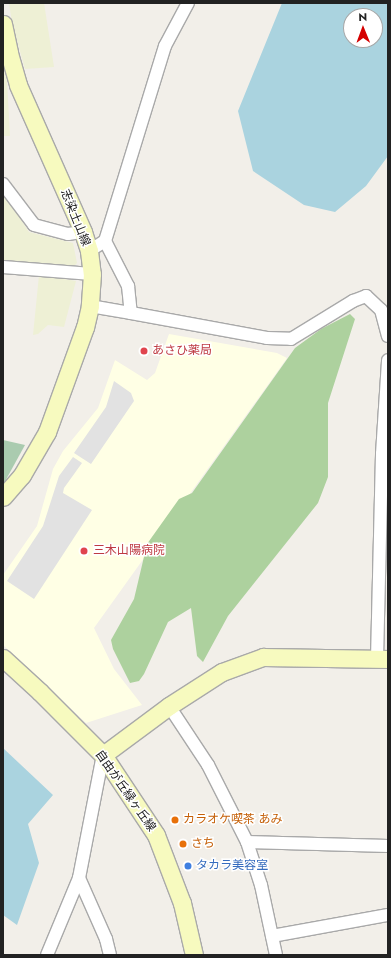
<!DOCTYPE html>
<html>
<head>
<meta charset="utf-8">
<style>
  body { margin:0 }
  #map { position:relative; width:391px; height:958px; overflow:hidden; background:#f2efe9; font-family:Jost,"Noto Sans JP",sans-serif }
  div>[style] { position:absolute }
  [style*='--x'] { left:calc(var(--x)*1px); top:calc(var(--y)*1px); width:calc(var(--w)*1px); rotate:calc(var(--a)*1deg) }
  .education>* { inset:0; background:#ffffe5 }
  .farmland>* { inset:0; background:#eef0d5 }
  .forest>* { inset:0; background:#add19e }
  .cemetery>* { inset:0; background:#aacbaf }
  .parking>* { inset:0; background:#e2e2e2 }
  .water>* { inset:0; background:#aad3df }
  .roads { filter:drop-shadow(1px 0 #a9a9a9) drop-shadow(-1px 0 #a9a9a9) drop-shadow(0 1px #a9a9a9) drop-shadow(0 -1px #a9a9a9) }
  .street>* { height:12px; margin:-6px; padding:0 6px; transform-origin:6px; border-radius:6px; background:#fff }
  .secondary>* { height:17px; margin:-8.5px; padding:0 8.5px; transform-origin:8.5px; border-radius:8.5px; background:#f7fabf }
  .dots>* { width:11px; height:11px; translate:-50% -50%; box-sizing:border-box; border:2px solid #fff; border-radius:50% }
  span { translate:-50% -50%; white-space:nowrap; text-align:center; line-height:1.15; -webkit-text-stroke:3px #fff; paint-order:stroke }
  .street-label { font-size:12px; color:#222 }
  .health-label { font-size:12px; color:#be3a42 }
  .left { translate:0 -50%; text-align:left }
  .food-label { font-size:12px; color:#c56008 }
  .shop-label { font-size:12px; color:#366cbe }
  .frame { position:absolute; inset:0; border:4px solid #222; pointer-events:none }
  .north { position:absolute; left:343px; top:8px; width:40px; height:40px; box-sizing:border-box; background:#fff; border:1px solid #a7a7a7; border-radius:50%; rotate:359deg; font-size:11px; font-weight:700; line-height:16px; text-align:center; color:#222 }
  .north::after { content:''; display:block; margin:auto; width:14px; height:18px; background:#d40000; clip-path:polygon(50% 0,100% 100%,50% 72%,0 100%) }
</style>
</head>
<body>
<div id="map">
  <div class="education">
    <i style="clip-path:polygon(169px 334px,277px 353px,287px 358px,94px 628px,114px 669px,142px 705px,86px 723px,3px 645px,3px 575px,37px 526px,53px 469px,63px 451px,98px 408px,115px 360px,147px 380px,155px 373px)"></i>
  </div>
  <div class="farmland">
    <i style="clip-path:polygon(9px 3px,44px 3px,54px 67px,25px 69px,12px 23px)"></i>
    <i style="clip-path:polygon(3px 67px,7px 81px,10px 136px,3px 136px)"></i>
    <i style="clip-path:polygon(3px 194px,7px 198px,29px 232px,73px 243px,77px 263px,73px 267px,3px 262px)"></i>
    <i style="clip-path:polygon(39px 275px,76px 281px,64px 327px,48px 325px,38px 334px,33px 335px)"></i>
  </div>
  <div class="forest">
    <i style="clip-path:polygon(350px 314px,355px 319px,328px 403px,328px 477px,318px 503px,228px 616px,203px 662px,197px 656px,191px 608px,168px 622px,144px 674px,139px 681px,130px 683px,113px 649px,111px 640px,134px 599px,147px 544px,179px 499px,192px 493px,295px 348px,321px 329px)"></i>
  </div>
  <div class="cemetery">
    <i style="clip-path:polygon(3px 440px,25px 445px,3px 485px)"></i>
  </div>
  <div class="parking">
    <i style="clip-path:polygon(114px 381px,131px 393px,134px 401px,91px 464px,74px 453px,106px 407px)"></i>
    <i style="clip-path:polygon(73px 457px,82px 463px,64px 488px,63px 493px,92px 510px,34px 599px,7px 581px,43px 526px,59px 476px)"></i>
  </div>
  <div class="water">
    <i style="clip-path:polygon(evenodd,282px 3px,388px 3px,388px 156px,366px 186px,335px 212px,304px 205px,253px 171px,238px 111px,282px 3px,351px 16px,375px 16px,375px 40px,351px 40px,351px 16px)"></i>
    <i style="clip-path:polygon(3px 748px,53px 795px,28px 824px,39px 863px,17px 925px,3px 915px)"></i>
  </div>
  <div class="roads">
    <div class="street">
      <i style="--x:3;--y:184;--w:51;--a:52.9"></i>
      <i style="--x:34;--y:225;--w:35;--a:15"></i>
      <i style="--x:68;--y:234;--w:15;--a:-8"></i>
      <i style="--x:105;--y:241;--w:204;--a:-72.9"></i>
      <i style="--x:165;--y:46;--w:49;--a:-61.9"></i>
      <i style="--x:89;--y:251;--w:19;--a:-32"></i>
      <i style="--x:105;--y:241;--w:51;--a:62.9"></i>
      <i style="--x:128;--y:286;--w:27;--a:84"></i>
      <i style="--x:131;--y:313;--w:138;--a:10.4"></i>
      <i style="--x:267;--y:338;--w:24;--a:2"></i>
      <i style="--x:291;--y:339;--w:73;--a:-31.5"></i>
      <i style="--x:353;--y:301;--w:14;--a:-21"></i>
      <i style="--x:366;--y:296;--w:21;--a:43"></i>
      <i style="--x:381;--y:310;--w:27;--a:75"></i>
      <i style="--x:3;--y:267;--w:89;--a:4.5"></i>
      <i style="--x:90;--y:306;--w:42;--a:9.7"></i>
      <i style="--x:382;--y:454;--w:94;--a:-86.3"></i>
      <i style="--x:377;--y:659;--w:205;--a:-88.6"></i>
      <i style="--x:382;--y:454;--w:6;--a:9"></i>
      <i style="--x:169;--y:706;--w:71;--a:56.5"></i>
      <i style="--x:208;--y:765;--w:86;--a:63.1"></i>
      <i style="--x:247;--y:842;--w:45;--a:72"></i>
      <i style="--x:261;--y:885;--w:72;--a:77.9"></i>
      <i style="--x:247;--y:842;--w:141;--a:1.6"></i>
      <i style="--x:79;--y:878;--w:67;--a:66.1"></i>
      <i style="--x:106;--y:939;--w:16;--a:76"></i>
      <i style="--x:272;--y:936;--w:118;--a:-10.3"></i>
      <i style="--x:47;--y:955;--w:83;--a:-67.4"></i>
      <i style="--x:79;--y:878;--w:125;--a:-79"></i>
    </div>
    <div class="secondary">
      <i style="--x:3;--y:24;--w:30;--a:78"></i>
      <i style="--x:9;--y:53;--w:33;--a:74"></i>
      <i style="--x:18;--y:85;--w:161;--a:66.1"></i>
      <i style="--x:83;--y:232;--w:20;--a:72"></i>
      <i style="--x:89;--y:251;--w:23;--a:83"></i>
      <i style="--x:92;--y:274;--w:32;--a:94"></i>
      <i style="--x:90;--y:306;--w:22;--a:103"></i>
      <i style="--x:85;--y:327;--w:112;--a:109.9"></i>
      <i style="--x:47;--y:432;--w:50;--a:120.2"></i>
      <i style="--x:22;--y:475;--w:29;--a:131"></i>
      <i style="--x:3;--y:658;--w:50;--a:42.6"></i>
      <i style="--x:40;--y:692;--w:89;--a:45"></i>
      <i style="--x:103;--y:755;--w:96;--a:56.5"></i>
      <i style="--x:156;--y:835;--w:73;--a:69.1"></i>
      <i style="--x:182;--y:903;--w:53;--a:77"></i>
      <i style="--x:103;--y:755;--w:82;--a:-36.6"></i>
      <i style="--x:169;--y:706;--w:63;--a:-32.7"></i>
      <i style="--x:222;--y:672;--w:44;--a:-20.1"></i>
      <i style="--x:263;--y:657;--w:125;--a:0.9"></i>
    </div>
  </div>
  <div class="dots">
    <i style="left:144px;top:351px;background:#e0444e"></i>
    <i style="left:84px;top:551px;background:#e0444e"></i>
    <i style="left:175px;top:820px;background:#e8710a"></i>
    <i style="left:183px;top:844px;background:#e8710a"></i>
    <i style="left:188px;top:866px;background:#3f7fe0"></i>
  </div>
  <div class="street-label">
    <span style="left:75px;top:218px;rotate:68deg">志染土山線</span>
    <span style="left:125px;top:791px;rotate:55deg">自由が丘緑ヶ丘線</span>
  </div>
  <div class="health-label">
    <span class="left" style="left:152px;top:351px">あさひ薬局</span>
    <span class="left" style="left:93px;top:551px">三木山陽病院</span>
  </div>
  <div class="food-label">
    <span class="left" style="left:183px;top:820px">カラオケ喫茶 あみ</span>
    <span class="left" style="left:191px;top:844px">さち</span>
  </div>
  <div class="shop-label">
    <span class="left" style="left:196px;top:866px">タカラ美容室</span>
  </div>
  <div class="frame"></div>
  <div class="north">N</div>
</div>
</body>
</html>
